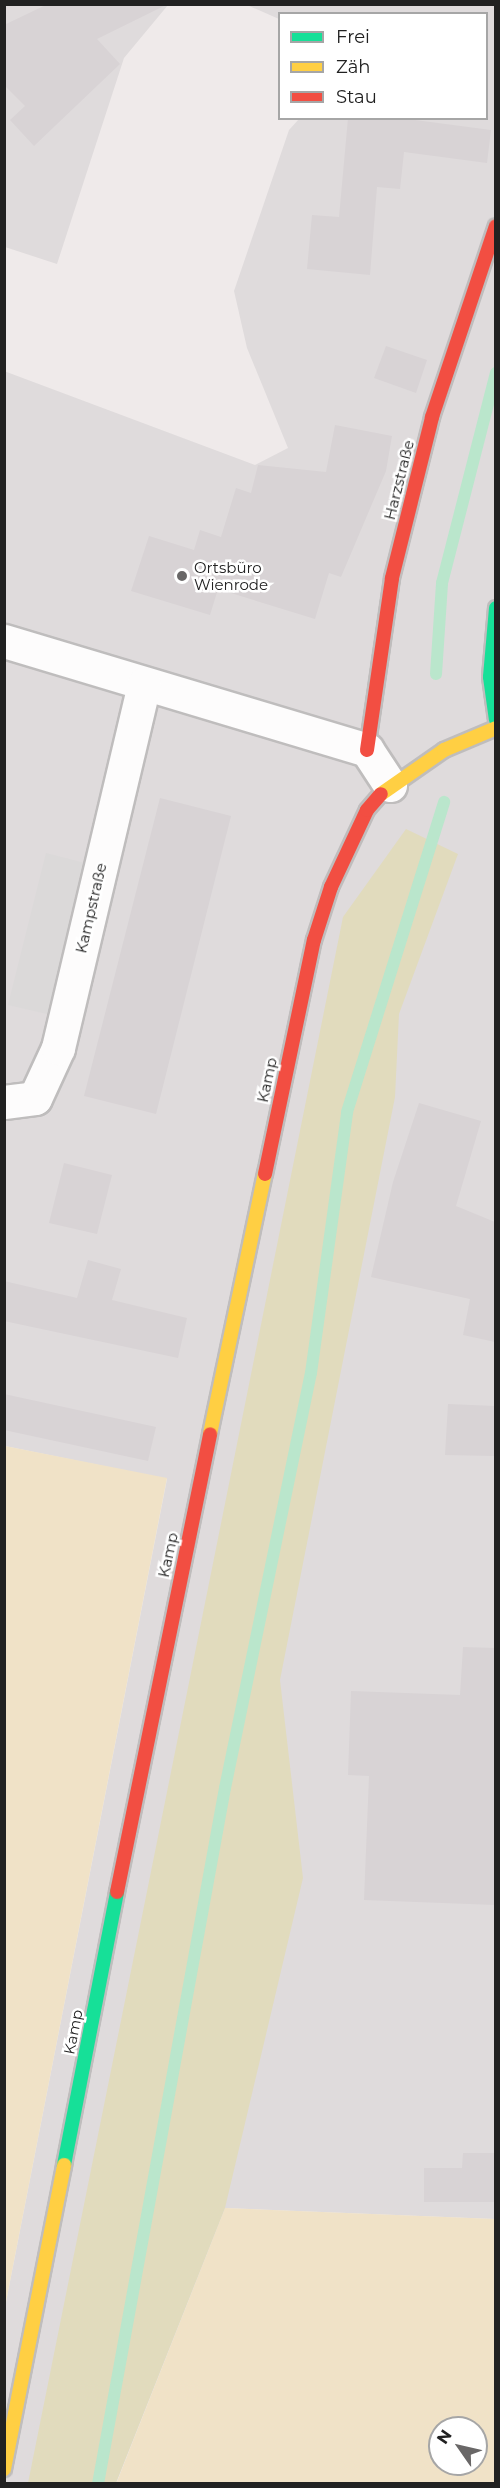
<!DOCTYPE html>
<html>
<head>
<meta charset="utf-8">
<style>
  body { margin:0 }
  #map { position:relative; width:500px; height:2488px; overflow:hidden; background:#efeaea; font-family:Montserrat,sans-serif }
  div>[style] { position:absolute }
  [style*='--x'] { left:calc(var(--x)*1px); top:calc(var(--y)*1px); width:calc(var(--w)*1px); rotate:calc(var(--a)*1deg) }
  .residential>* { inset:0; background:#dfdbdc }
  .grass>* { inset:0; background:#f0e2c7 }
  .forest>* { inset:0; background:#e1dbbd }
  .parking>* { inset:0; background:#dbd9d9 }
  .stream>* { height:12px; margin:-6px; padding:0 6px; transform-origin:6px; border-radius:6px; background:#bae6cc }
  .building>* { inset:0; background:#d8d3d5 }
  .roads { filter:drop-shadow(2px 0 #bfbdbd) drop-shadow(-2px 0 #bfbdbd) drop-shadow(0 2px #bfbdbd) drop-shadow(0 -2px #bfbdbd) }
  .street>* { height:33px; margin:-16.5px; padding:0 16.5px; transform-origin:16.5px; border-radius:16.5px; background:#fdfcfc }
  .fast>* { height:14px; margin:-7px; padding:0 7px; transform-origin:7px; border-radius:7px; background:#16e098 }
  .slow>* { height:14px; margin:-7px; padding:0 7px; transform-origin:7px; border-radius:7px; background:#ffcf43 }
  .jam>* { height:14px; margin:-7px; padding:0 7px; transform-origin:7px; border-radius:7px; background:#f24e42 }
  .dots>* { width:16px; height:16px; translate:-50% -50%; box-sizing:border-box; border:3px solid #fff; border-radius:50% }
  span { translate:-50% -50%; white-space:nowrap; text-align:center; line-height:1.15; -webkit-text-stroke:5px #fff; paint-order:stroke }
  .street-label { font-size:15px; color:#212121 }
  .poi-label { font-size:15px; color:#212121 }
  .left { translate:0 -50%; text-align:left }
  .frame { position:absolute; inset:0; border:6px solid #212121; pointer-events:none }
  .legend { position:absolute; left:278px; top:12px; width:210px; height:108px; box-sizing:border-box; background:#fff; border:2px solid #a6a6a6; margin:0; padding:8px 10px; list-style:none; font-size:18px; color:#212121 }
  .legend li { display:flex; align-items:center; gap:12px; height:30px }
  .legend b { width:30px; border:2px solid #a6a6a6 }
  .north { position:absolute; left:428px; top:2416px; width:60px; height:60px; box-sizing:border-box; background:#fff; border:2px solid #a6a6a6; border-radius:50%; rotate:304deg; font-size:16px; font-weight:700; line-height:24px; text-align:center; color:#212121 }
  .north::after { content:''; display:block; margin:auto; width:21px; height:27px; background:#696767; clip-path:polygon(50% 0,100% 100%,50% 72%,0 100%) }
</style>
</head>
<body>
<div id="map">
  <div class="residential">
    <i style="clip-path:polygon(5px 5px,168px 5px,124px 58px,57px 264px,5px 247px)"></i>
    <i style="clip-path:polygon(247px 5px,495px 5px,495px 2219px,225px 2208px,116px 2483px,5px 2483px,5px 2307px,167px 1479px,5px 1446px,4px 371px,255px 465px,288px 448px,247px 348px,234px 291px,289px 130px,299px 119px,486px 118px,486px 14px,280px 14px,279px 19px)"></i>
  </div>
  <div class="grass">
    <i style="clip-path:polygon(5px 1446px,167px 1478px,5px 2307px,4px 1446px)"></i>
    <i style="clip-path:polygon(evenodd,225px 2208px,495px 2219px,495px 2483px,116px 2484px,225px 2208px,440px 2428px,476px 2428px,476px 2464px,440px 2464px,440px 2428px)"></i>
  </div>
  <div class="forest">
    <i style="clip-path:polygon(406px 829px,458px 854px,399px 1014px,395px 1097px,280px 1680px,303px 1878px,225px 2208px,116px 2483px,28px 2483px,343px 917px)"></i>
  </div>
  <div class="parking">
    <i style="clip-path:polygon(46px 853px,85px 863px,47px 1014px,8px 1005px)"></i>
  </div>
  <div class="stream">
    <i style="--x:436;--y:674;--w:91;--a:-86.2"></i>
    <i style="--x:442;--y:583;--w:217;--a:-75.6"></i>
    <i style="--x:98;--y:2484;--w:707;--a:-79.66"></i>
    <i style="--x:225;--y:1788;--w:424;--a:-78.3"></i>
    <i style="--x:311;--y:1373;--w:263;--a:-82.1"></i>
    <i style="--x:347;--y:1112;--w:325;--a:-72.6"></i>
  </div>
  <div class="building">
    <i style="clip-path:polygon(48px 4px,168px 4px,97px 39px,120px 64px,34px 146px,10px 120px,25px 106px,4px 85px,4px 25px)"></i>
    <i style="clip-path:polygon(348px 118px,400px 118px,491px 130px,487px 163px,404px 152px,400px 189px,377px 187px,370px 275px,307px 269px,312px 215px,339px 217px)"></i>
    <i style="clip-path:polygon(386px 346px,427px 360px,416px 393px,374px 378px)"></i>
    <i style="clip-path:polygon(335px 425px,392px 436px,386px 471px,341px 577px,329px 573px,315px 619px,218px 589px,210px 615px,131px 591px,149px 536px,194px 550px,200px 530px,221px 537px,236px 488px,251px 493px,258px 465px,326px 472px)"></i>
    <i style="clip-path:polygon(160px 798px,231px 816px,156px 1114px,84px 1096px)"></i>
    <i style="clip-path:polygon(419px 1103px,481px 1121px,456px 1206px,495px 1222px,495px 1342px,463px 1335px,470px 1299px,371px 1277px,393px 1182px)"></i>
    <i style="clip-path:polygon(64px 1163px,112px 1175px,97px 1234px,49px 1223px)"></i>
    <i style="clip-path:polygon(88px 1260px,121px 1269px,112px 1300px,187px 1318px,178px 1358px,4px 1321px,4px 1281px,77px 1298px)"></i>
    <i style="clip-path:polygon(4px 1394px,156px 1427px,148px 1461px,4px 1430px)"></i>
    <i style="clip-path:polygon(448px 1404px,495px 1406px,495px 1456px,445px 1455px)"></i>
    <i style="clip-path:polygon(463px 1647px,495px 1648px,495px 1905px,364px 1900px,369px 1776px,348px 1775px,351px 1691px,460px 1695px)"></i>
    <i style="clip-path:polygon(463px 2153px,495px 2153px,495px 2202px,424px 2202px,424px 2168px,462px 2168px)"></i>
  </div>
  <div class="roads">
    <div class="street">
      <i style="--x:4;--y:641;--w:379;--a:16.7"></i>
      <i style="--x:367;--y:750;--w:42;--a:56.7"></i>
      <i style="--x:4;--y:1102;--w:31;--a:-7"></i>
      <i style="--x:35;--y:1098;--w:55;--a:-65.3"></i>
      <i style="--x:58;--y:1048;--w:374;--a:-76.7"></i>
    </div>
    <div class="fast">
      <i style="--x:496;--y:608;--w:69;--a:95"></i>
      <i style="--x:490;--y:677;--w:43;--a:82.1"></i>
      <i style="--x:64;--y:2165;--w:278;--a:-79"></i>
    </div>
    <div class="slow">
      <i style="--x:381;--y:794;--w:77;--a:-34.9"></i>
      <i style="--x:444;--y:750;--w:56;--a:-22.9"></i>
      <i style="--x:210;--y:1434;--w:266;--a:-78.1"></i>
      <i style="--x:4;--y:2469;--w:310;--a:-78.8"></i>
    </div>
    <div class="jam">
      <i style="--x:367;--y:750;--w:174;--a:-81.7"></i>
      <i style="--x:392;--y:578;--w:166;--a:-76"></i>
      <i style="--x:432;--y:417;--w:201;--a:-71.5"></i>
      <i style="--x:265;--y:1174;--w:239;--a:-78.2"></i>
      <i style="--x:314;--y:940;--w:56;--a:-72.2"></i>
      <i style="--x:331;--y:887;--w:85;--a:-64.9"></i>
      <i style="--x:367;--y:810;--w:21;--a:-49"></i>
      <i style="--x:117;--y:1892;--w:467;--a:-78.5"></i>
    </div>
  </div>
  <div class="dots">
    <i style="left:182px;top:576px;background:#696767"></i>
  </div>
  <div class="street-label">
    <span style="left:399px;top:480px;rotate:-76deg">Harzstraße</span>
    <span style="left:91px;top:908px;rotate:-77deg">Kampstraße</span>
    <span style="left:267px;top:1080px;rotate:-78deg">Kamp</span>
    <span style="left:168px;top:1555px;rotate:-78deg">Kamp</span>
    <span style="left:73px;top:2032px;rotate:-79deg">Kamp</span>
  </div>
  <div class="poi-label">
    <span class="left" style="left:194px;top:576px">Ortsbüro<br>Wienrode</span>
  </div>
  <div class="frame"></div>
  <ul class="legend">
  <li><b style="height:8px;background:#16e098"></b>Frei</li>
  <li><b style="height:8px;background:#ffcf43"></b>Zäh</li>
  <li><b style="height:8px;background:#f24e42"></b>Stau</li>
  </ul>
  <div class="north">N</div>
</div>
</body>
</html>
